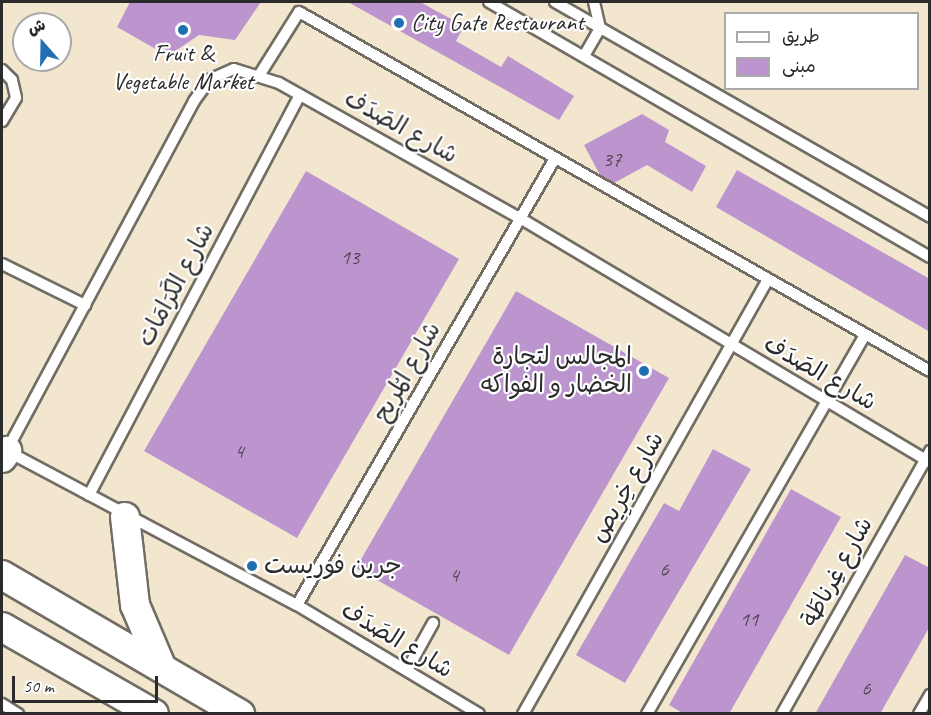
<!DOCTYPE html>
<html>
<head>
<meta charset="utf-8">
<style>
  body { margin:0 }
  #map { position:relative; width:931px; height:715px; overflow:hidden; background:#f2e7ce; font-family:Caveat,"Playpen Sans Arabic",sans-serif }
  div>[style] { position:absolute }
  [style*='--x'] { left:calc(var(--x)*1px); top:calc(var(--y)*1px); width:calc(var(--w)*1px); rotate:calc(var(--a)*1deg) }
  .building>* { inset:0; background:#bc95cf }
  .roads { filter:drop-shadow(2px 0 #716d64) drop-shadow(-2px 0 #716d64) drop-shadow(0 2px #716d64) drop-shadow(0 -2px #716d64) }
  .lane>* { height:10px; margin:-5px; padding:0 5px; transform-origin:5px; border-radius:5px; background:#fff }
  .secondary>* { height:28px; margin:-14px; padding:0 14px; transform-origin:14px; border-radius:14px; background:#fff }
  .dots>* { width:16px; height:16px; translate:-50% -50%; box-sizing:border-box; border:3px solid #fff; border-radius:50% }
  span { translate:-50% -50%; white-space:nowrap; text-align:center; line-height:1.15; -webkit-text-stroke:4.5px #fff; paint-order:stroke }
  .number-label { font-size:21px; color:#4f4654 }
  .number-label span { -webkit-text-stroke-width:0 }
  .poi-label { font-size:24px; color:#2b2b2b }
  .left { translate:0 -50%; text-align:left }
  .right { translate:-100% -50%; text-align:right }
  .street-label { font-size:24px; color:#2b2b2b }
  .frame { position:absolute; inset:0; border:3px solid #2b2b2b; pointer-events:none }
  .legend { position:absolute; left:724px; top:12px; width:195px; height:78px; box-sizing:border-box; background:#fff; border:2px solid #aaa; margin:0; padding:8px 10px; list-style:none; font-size:18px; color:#2b2b2b }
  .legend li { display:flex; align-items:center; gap:12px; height:30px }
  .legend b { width:30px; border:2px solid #aaa }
  .north { position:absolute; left:12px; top:12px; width:60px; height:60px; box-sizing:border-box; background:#fff; border:2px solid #aaa; border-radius:50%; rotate:340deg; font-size:16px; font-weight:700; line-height:24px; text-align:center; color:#2b2b2b }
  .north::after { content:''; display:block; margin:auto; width:21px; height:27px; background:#1f6fb2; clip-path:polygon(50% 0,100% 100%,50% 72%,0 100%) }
  .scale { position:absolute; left:12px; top:676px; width:146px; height:27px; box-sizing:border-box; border:3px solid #2b2b2b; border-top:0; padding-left:8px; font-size:18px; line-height:21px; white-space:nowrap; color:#2b2b2b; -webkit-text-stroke:4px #fff; paint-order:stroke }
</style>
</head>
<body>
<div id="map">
  <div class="building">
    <i style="clip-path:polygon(130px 2px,261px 2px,235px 40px,199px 35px,168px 56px,117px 27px)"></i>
    <i style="clip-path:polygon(348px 2px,420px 2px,464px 26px,456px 41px,501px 67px,508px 56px,574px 96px,559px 120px)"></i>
    <i style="clip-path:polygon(642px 114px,669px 130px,665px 142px,706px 166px,692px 192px,647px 165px,614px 183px,600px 175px,584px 145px)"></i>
    <i style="clip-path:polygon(737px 170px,930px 279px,930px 332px,716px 207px)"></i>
    <i style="clip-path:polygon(306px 171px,459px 259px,297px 538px,144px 451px)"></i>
    <i style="clip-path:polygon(516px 291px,669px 378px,509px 655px,356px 568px)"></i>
    <i style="clip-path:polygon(713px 449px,751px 469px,625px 683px,576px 655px,664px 503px,679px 511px)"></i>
    <i style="clip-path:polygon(791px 489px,841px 517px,729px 714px,684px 714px,669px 705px)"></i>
    <i style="clip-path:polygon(905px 555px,930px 568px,930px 626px,880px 714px,815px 714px)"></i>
  </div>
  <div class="roads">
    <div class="lane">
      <i style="--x:489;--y:2;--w:509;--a:30.04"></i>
      <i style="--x:555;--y:2;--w:432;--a:29.8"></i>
      <i style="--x:584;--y:56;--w:32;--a:-60"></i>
      <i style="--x:600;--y:28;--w:27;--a:-103"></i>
      <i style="--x:2;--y:70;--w:14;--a:45"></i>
      <i style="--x:12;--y:80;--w:18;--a:77"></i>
      <i style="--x:16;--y:98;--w:27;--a:121"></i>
      <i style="--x:260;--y:74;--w:73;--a:-57.8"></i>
      <i style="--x:299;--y:12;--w:726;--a:29.64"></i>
      <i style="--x:2;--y:264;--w:93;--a:26.3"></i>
      <i style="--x:7;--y:450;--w:396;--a:-61.8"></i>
      <i style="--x:194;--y:101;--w:26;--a:-54"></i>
      <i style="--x:209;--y:80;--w:27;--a:-24"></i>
      <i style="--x:234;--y:69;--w:47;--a:17.3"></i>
      <i style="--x:279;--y:83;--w:276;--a:29.3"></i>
      <i style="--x:520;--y:218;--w:477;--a:30.8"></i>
      <i style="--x:7;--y:451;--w:328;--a:28"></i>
      <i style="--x:297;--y:605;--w:212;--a:30.9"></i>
      <i style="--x:89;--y:495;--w:452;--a:-62.2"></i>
      <i style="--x:297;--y:605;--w:514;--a:-59.99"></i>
      <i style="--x:407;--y:670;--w:54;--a:-61"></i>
      <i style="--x:2;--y:704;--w:19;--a:32"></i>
      <i style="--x:523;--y:714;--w:498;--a:-60.6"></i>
      <i style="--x:647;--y:714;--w:436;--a:-60.1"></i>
      <i style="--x:782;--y:714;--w:302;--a:-60.6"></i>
      <i style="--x:919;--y:714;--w:22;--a:-60"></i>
    </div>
    <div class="secondary">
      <i style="--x:2;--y:458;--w:9;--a:-54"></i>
      <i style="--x:125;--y:517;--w:89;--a:83.5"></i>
      <i style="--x:135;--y:605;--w:66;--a:66.9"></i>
      <i style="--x:2;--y:575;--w:276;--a:30.3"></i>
      <i style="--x:2;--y:627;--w:175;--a:29.8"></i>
    </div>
  </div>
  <div class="dots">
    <i style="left:399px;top:23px;background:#1f6fb2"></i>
    <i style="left:183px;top:30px;background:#1f6fb2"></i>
    <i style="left:644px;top:371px;background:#1f6fb2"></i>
    <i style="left:252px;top:566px;background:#1f6fb2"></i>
  </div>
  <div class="number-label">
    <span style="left:612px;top:159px">37</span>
    <span style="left:350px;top:257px">13</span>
    <span style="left:239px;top:451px">4</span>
    <span style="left:664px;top:569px">6</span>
    <span style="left:454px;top:575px">4</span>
    <span style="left:749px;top:619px">11</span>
    <span style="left:866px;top:688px">6</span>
  </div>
  <div class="poi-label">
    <span class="left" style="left:411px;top:23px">City Gate Restaurant</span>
    <span style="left:183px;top:68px">Fruit &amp;<br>Vegetable Market</span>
    <span class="right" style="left:632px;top:371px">المجالس لتجارة<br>الخضار و الفواكه</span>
    <span class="left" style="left:264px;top:566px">جرين فوريست</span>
  </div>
  <div class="street-label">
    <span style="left:401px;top:127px;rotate:29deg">شارع الصَدَف</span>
    <span style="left:176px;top:285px;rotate:-62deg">شارع الكَرَامَات</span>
    <span style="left:407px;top:372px;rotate:-60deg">شارع المُرِيح</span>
    <span style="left:820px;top:373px;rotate:30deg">شارع الصَدَف</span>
    <span style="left:627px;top:487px;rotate:-60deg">شارع خِرِيص</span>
    <span style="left:837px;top:572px;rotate:-61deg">شارع غِرناطَة</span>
    <span style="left:397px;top:640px;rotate:31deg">شارع الصَدَف</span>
  </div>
  <div class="frame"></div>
  <ul class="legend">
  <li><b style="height:8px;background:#fff"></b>طريق</li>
  <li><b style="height:16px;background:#bc95cf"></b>مبنى</li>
  </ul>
  <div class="north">ش</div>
  <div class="scale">50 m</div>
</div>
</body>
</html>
